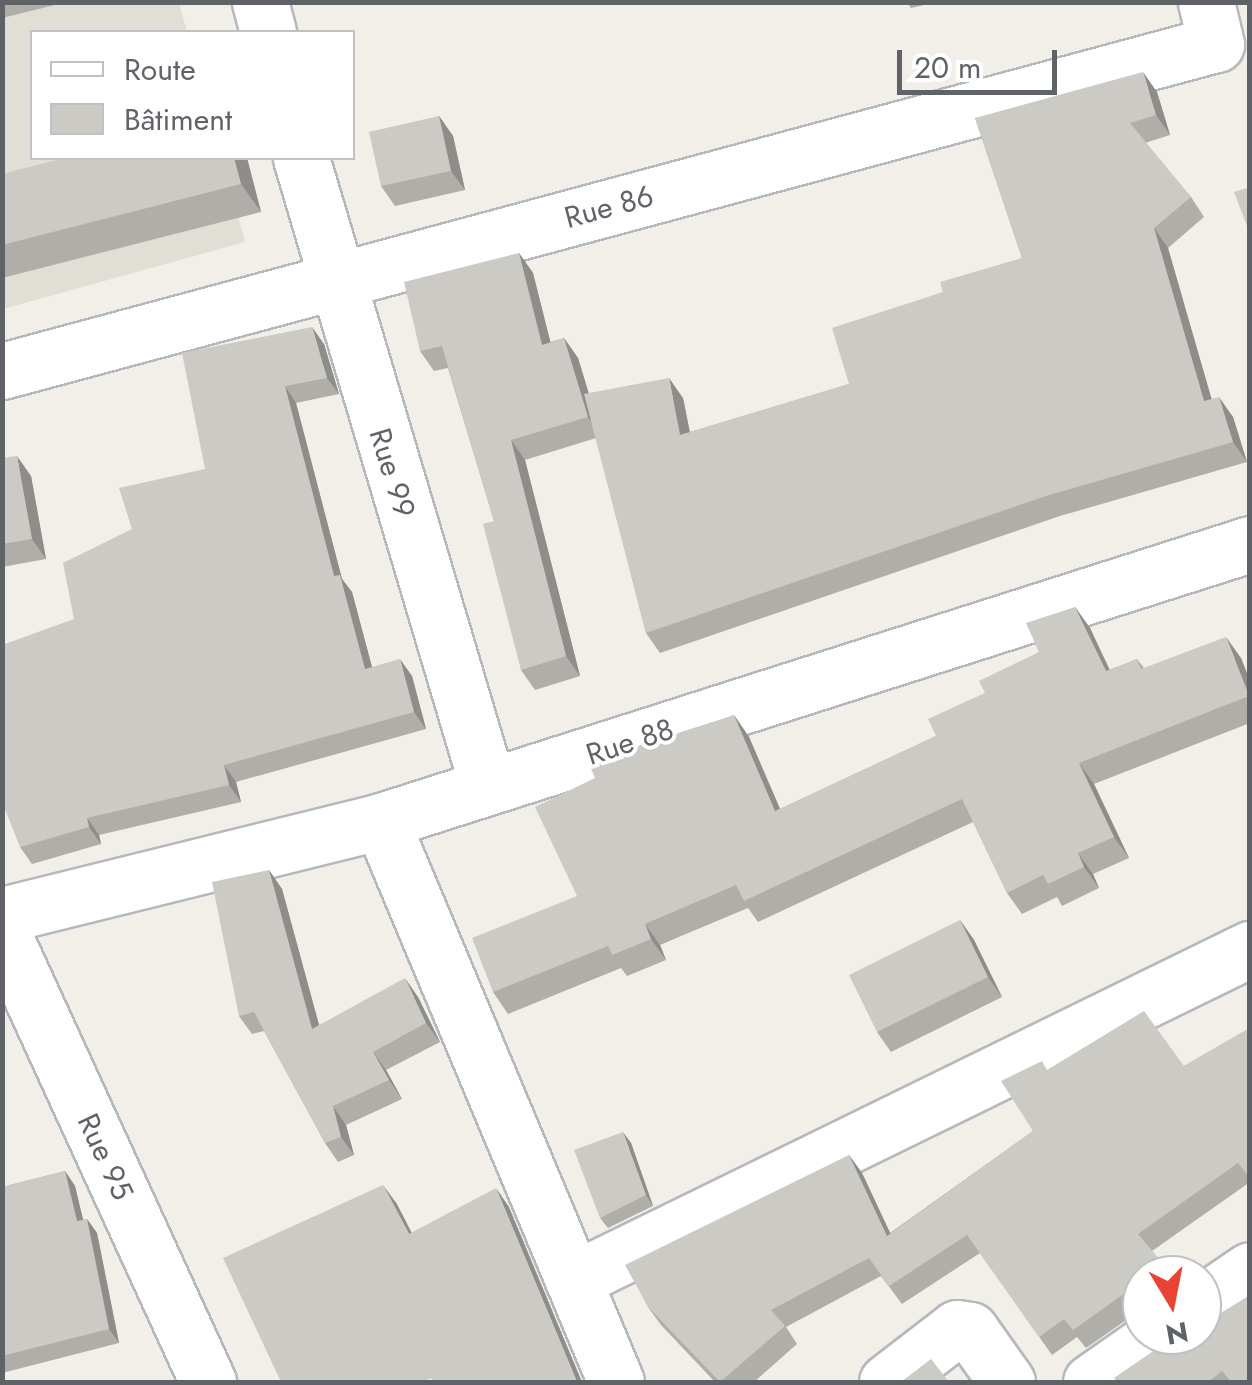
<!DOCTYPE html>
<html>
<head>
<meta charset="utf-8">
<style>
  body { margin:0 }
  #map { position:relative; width:1252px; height:1385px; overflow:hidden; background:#f1efe8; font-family:Jost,sans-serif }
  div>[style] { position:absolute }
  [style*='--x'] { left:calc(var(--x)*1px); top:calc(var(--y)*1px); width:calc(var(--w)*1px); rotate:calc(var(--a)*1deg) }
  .education>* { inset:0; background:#e1ded6 }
  .roads { filter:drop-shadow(2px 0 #b5b8bc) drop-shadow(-2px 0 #b5b8bc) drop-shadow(0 2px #b5b8bc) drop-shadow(0 -2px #b5b8bc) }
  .street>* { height:55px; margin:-27.5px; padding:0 27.5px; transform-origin:27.5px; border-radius:27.5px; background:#fff }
  .wall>* { inset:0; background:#afaea9 }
  .shaded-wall>* { inset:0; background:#8f8d8a }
  .building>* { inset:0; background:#cccac5 }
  span { translate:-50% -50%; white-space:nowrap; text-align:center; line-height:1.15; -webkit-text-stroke:8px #fff; paint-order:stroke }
  .street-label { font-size:30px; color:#5f6368 }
  .frame { position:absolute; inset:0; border:5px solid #5f6368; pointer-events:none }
  .legend { position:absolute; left:30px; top:30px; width:325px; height:130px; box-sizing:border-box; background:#fff; border:2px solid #bfc1c3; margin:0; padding:12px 18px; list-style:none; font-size:30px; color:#5f6368 }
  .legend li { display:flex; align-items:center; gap:20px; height:50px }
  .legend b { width:50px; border:2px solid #bfc1c3 }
  .north { position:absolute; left:1122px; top:1255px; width:100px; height:100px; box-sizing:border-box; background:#fff; border:2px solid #bfc1c3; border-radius:50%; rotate:170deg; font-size:28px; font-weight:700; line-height:40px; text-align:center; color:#5f6368 }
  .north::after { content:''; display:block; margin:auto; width:35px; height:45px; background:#ea4335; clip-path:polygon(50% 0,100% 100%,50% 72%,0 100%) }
  .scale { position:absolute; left:897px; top:50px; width:160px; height:45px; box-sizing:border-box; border:5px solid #5f6368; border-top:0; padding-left:12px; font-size:30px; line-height:35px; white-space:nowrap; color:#5f6368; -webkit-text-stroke:8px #fff; paint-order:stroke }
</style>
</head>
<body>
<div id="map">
  <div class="education">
    <i style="clip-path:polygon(3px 3px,179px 3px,187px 32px,32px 32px,32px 158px,222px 158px,245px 242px,3px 309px)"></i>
  </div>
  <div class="roads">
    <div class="street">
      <i style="--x:260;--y:2;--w:31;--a:75"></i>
      <i style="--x:301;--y:158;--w:656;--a:73.44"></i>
      <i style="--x:2;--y:371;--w:1257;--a:-15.08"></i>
      <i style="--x:1216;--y:44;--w:43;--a:-103.4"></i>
      <i style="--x:381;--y:821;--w:608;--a:67.27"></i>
      <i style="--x:2;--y:915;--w:390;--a:-13.9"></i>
      <i style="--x:381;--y:821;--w:912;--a:-17.68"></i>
      <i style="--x:2;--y:932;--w:495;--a:65.4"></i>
      <i style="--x:573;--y:1280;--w:754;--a:-26.06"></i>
      <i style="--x:1202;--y:1303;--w:58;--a:-34.5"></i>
      <i style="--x:887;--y:1382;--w:88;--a:-37.6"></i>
      <i style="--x:957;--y:1328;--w:13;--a:9"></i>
      <i style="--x:970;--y:1330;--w:64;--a:54.6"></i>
      <i style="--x:1091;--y:1382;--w:82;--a:-35"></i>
    </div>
  </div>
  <div class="wall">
    <i style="clip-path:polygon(2px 2px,67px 2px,2px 18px)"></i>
    <i style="clip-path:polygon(907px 2px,937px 2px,911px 8px)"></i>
    <i style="clip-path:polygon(1157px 92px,1170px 135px,1145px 143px,1191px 197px,1204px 217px,1168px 248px,1211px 399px,1233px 417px,1247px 462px,1060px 516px,660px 653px,646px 633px,596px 438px,525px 460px,580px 676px,535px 690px,521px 670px,494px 521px,448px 368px,434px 371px,420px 351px,519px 253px,533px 273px,550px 342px,564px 338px,578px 358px,589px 394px,683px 398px,690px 432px,849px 384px,943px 292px,1022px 258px,975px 118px)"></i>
    <i style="clip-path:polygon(439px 116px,453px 136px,465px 190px,395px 206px,381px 186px)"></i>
    <i style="clip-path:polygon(247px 158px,261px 212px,2px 278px,2px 174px)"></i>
    <i style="clip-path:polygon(324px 344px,339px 394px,296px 403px,342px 579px,352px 592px,372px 667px,412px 676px,426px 729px,236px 782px,241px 802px,99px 835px,101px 844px,32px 864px,20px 847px,74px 619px,132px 529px,205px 469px)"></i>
    <i style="clip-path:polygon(2px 458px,31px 476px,46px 559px,2px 567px)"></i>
    <i style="clip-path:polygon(1075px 607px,1090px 628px,1110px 670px,1137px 659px,1144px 668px,1241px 658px,1250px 681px,1250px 723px,1094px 784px,1129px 858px,1093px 874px,1099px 888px,1062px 906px,1057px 897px,1022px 914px,1007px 893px,973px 822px,758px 922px,748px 908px,660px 945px,666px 960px,627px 976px,621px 968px,508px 1014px,493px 992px,734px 715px,749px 737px,780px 809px,936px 736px,985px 693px,1039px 652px)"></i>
    <i style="clip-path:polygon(269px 870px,282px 889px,319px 1025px,418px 997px,440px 1042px,386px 1070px,402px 1099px,346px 1125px,354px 1155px,338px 1162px,325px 1143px,264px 1031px,252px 1034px,239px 1016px)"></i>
    <i style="clip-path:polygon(960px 920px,974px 940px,1002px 997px,891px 1052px,877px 1032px)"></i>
    <i style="clip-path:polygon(1250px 1028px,1250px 1182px,1152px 1251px,1142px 1275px,1142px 1309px,1086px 1348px,1077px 1337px,1052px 1355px,980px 1253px,902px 1304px,881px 1276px,786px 1327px,797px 1344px,754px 1382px,715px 1382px,661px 1325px,648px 1307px,849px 1155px,862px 1173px,890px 1233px,1033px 1131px,1048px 1070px,1184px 1066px)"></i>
    <i style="clip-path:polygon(631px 1143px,653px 1206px,608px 1228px,600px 1218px)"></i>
    <i style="clip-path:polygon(65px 1171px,75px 1186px,83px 1220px,87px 1219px,97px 1233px,119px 1343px,2px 1373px,2px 1187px)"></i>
    <i style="clip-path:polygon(1211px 1319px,1250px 1382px,1117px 1382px)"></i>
  </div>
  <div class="shaded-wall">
    <i style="clip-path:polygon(1143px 72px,1157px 92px,1170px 135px,1156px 115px)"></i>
    <i style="clip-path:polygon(439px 116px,453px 136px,465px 190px,451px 171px)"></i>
    <i style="clip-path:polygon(234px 158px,247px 158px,261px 212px,241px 184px)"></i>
    <i style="clip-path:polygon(1154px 228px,1168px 248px,1218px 421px,1204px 401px)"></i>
    <i style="clip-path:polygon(519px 253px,533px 273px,556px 364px,542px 345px)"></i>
    <i style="clip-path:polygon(312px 327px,324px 344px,339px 394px,327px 378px)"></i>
    <i style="clip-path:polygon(564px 338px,578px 358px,602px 437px,588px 417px)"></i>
    <i style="clip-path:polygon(669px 378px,683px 398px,694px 454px,680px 435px)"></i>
    <i style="clip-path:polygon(285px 386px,296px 403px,342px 579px,352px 592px,377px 686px,365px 669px,334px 576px)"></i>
    <i style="clip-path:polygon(1219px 397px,1233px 417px,1247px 462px,1233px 442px)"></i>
    <i style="clip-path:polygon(511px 440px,525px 460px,580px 676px,566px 656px)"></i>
    <i style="clip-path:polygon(17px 456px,31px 476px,46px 559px,32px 539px)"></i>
    <i style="clip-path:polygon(1075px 607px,1090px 628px,1120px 693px,1106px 671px)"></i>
    <i style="clip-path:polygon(1226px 637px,1241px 658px,1250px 681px,1250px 697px)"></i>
    <i style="clip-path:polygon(400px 659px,412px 676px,426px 729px,414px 712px)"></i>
    <i style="clip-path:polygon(734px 715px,749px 737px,790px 832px,775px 811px)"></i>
    <i style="clip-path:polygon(1079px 763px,1094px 784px,1129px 858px,1114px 837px)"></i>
    <i style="clip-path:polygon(224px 765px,236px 782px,241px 802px,229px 785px)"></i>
    <i style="clip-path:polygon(87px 818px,99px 835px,101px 844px,89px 827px)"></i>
    <i style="clip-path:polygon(1078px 853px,1093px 874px,1099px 888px,1084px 867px)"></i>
    <i style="clip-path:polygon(269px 870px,282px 889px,325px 1047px,312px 1029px)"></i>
    <i style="clip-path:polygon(960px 920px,974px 940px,1002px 997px,988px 977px)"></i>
    <i style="clip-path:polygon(645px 924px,660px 945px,666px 960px,651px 939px)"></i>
    <i style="clip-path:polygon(405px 978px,418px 997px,440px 1042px,426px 1023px)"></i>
    <i style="clip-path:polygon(373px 1052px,386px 1070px,402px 1099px,389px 1080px)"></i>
    <i style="clip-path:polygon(333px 1106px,346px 1125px,354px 1155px,341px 1137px)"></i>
    <i style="clip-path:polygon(623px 1132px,631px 1143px,653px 1206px,646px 1195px)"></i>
    <i style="clip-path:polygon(849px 1155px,862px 1173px,900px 1254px,887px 1236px)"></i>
    <i style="clip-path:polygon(65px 1171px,75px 1186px,87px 1236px,77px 1221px)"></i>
    <i style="clip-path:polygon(383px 1185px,397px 1204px,422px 1253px,409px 1234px)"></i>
    <i style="clip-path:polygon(496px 1188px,509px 1207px,582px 1382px,577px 1382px)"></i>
    <i style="clip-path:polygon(87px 1219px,97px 1233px,119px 1343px,109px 1329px)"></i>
    <i style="clip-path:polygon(1165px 1266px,1172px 1275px,1163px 1275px)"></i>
  </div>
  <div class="building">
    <i style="clip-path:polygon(1143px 72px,1156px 115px,1130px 123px,1191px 197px,1154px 228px,1204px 401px,1219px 397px,1233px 442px,1046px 496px,646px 633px,584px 394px,669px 378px,680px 435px,849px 384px,832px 328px,943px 292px,940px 282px,1022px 258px,975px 118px)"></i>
    <i style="clip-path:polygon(439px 116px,451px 171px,381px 186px,369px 132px)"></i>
    <i style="clip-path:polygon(64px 158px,234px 158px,241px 184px,2px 245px,2px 174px)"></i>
    <i style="clip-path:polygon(1250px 187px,1250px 234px,1234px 192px)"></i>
    <i style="clip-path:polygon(519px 253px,542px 345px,564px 338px,588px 417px,511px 440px,566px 656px,521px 670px,483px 524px,494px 521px,442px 346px,420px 351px,404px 282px)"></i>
    <i style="clip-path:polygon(312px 327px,327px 378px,285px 386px,334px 576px,340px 575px,365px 669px,400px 659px,414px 712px,224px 765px,229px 785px,87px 818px,89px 827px,20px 847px,2px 802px,2px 645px,74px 619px,63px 563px,132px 529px,119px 488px,205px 469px,182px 353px)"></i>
    <i style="clip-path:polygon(17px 456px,32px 539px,2px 544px,2px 458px)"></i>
    <i style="clip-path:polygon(1075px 607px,1106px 671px,1137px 659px,1141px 669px,1226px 637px,1249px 696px,1079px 763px,1114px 837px,1078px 853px,1084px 867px,1048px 884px,1043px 875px,1007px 893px,962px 799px,744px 901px,736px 885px,645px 924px,651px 939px,612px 955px,608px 946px,493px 992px,472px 938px,577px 896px,535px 807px,595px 778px,588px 762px,734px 715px,775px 811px,936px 736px,928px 719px,985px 693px,979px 681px,1039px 652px,1026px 623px)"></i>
    <i style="clip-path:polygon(269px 870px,312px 1029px,405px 978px,426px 1023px,373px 1052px,389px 1080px,333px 1106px,341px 1137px,325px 1143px,254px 1012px,239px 1016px,212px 882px)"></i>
    <i style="clip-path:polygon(960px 920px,988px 977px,877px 1032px,849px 975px)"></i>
    <i style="clip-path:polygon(1144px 1011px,1184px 1066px,1250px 1028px,1250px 1178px,1238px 1163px,1138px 1234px,1165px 1266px,1163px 1275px,1142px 1275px,1142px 1290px,1128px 1291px,1073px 1330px,1064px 1319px,1039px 1337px,967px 1235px,889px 1286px,869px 1258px,771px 1310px,785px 1326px,720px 1382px,648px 1307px,625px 1265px,849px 1155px,887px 1236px,1033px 1131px,1001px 1081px,1042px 1061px,1047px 1070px)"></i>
    <i style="clip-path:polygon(623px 1132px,646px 1195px,600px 1218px,574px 1150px)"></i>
    <i style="clip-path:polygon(65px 1171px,77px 1221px,87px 1219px,109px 1329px,2px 1356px,2px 1187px)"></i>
    <i style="clip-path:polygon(383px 1185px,409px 1234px,496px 1188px,577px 1382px,433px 1382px,431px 1378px,423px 1382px,281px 1382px,223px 1258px)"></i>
    <i style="clip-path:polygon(1250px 1295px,1250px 1382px,1231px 1382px,1222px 1371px,1208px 1382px,1117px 1382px,1114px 1378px,1165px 1343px,1168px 1335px,1202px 1335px,1202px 1313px,1205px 1312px,1211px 1319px)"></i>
    <i style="clip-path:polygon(931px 1359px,949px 1382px,901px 1382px)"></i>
  </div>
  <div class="street-label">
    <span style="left:609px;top:207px;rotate:-15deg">Rue 86</span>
    <span style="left:392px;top:473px;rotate:73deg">Rue 99</span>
    <span style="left:630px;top:742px;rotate:-18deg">Rue 88</span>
    <span style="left:105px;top:1157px;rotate:65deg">Rue 95</span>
  </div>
  <div class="frame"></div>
  <ul class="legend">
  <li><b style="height:12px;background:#fff"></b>Route</li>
  <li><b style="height:28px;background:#cccac5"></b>Bâtiment</li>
  </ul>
  <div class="north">N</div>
  <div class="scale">20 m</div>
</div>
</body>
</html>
